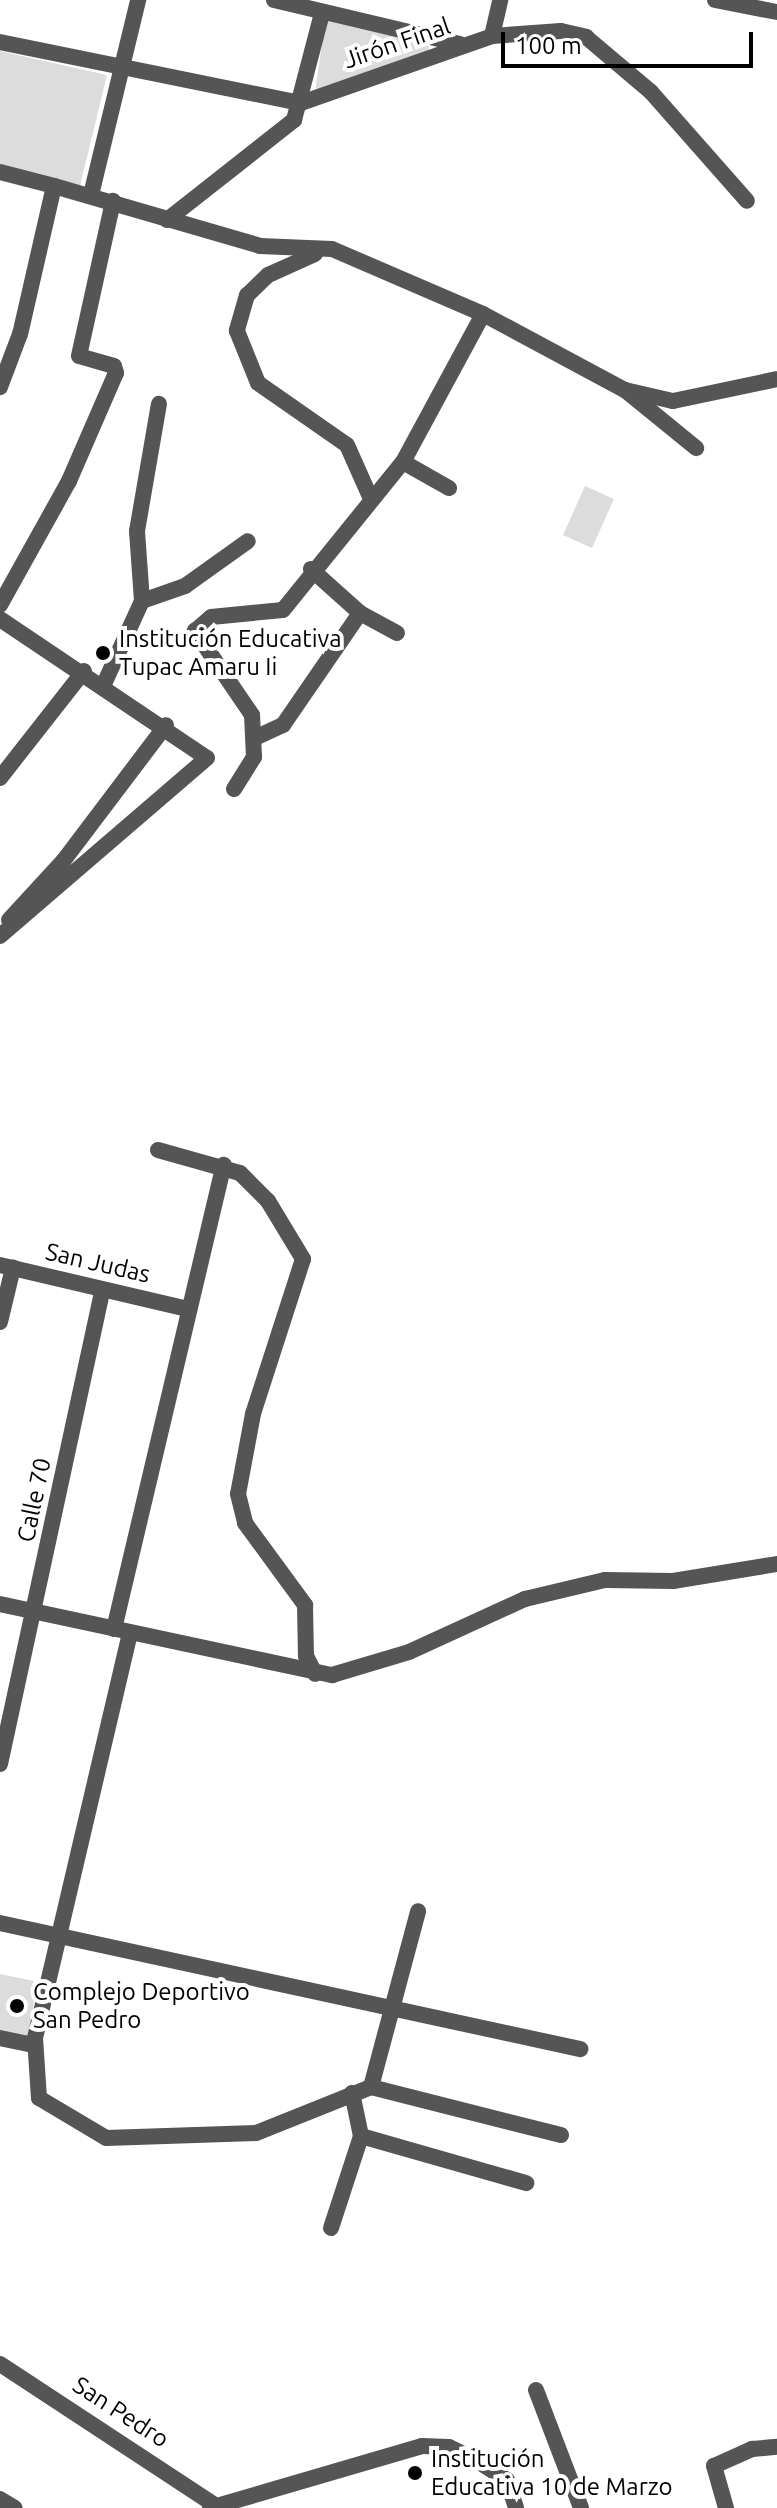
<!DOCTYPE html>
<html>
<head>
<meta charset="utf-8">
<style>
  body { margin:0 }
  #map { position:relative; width:777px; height:2508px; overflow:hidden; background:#fff; font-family:Ubuntu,sans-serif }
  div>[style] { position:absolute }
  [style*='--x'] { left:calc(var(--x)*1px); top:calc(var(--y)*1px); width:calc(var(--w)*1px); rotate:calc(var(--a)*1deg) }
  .green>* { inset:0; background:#dcdcdc }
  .street>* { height:16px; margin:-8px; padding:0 8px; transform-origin:8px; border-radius:8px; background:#555 }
  .dots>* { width:22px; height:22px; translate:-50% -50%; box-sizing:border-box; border:4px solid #fff; border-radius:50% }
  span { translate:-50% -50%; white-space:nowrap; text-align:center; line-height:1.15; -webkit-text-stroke:8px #fff; paint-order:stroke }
  .street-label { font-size:24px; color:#000 }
  .poi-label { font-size:24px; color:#000 }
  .left { translate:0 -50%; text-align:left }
  .scale { position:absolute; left:501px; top:32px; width:252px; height:36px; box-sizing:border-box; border:4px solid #000; border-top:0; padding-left:10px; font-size:24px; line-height:28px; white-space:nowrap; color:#000; -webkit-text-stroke:6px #fff; paint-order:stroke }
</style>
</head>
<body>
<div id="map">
  <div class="green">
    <i style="clip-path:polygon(326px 16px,427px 40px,430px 54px,315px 92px)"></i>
    <i style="clip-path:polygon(0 51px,107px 75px,80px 186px,0 167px)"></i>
    <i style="clip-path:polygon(585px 486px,614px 499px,592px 548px,563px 535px)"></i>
    <i style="clip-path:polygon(0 1974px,34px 1981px,33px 2038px,0 2031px)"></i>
  </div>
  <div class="street">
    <i style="--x:274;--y:0;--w:191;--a:13.3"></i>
    <i style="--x:715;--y:0;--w:63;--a:11"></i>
    <i style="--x:492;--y:36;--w:37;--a:-77"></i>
    <i style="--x:0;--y:42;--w:307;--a:11.5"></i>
    <i style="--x:301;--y:103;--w:202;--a:-19.3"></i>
    <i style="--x:492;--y:36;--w:69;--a:-4.1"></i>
    <i style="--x:561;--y:31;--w:26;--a:13"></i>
    <i style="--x:586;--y:37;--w:85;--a:40.2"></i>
    <i style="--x:651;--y:92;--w:145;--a:48.6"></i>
    <i style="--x:0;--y:172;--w:56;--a:14.5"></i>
    <i style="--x:54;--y:186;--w:152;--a:102.9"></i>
    <i style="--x:20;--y:334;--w:57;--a:110.7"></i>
    <i style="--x:54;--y:186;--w:215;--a:16.2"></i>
    <i style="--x:260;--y:246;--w:72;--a:2.4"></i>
    <i style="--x:332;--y:249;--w:164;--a:23.3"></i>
    <i style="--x:483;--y:314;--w:161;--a:28.2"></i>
    <i style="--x:625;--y:390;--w:92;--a:39.2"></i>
    <i style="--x:91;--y:195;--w:201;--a:-76.4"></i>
    <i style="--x:167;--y:220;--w:162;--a:-38.2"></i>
    <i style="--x:294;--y:120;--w:111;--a:-75.3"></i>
    <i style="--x:315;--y:254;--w:51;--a:155.9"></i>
    <i style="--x:268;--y:275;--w:29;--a:136"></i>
    <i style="--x:247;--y:295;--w:37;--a:106"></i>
    <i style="--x:237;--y:331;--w:56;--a:68"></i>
    <i style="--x:258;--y:383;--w:108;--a:34.9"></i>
    <i style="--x:347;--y:445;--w:59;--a:66"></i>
    <i style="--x:625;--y:390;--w:49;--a:12.9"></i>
    <i style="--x:673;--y:401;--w:106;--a:-11.9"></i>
    <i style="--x:403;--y:462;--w:53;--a:29.5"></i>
    <i style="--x:142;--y:601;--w:46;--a:-19.2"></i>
    <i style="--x:185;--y:586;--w:77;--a:-35.5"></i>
    <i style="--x:0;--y:605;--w:142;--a:-60.9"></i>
    <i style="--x:69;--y:481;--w:118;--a:-66.5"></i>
    <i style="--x:116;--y:373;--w:7;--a:-106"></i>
    <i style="--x:114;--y:366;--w:36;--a:-164"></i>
    <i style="--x:79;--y:356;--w:159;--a:-77.6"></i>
    <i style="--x:360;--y:613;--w:42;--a:28.4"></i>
    <i style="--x:0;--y:619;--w:249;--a:33.9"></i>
    <i style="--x:207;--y:758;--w:273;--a:139.3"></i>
    <i style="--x:104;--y:684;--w:91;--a:-65.4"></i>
    <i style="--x:142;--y:601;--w:70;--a:-94.1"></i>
    <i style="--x:137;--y:531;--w:129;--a:-80.2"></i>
    <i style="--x:257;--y:737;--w:29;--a:-25"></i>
    <i style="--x:283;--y:725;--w:136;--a:-55.5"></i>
    <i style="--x:360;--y:613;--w:66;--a:-138.1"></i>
    <i style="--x:0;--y:778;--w:136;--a:-51.9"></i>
    <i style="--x:234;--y:789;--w:38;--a:-58"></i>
    <i style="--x:254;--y:757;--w:42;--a:-92.7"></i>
    <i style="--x:252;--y:715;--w:102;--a:-124.2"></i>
    <i style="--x:195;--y:631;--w:21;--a:-41"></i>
    <i style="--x:211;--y:617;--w:72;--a:-5.6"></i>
    <i style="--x:283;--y:610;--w:191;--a:-51"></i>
    <i style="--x:403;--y:462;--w:168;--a:-61.6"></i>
    <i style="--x:9;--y:920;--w:81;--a:-47.5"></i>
    <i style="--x:64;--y:860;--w:169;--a:-52.9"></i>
    <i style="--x:158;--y:1150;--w:85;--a:15.7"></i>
    <i style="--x:240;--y:1173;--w:40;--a:45"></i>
    <i style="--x:268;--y:1201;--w:68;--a:58.9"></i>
    <i style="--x:303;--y:1259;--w:163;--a:107.9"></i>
    <i style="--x:253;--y:1414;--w:81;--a:100.6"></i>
    <i style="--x:238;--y:1494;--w:30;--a:76"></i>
    <i style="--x:245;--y:1523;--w:102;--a:53.8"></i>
    <i style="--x:305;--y:1605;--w:51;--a:88.9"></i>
    <i style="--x:306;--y:1656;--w:20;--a:63"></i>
    <i style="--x:0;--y:1265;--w:189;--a:13.2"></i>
    <i style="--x:0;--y:1322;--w:56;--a:-76.5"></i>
    <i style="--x:0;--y:1604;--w:340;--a:12.1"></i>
    <i style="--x:332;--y:1675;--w:80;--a:-16.6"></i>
    <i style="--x:409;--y:1652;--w:128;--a:-24.6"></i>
    <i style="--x:525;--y:1599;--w:82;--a:-13.4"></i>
    <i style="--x:605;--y:1580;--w:68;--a:0.8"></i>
    <i style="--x:673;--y:1581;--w:105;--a:-9.3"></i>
    <i style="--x:114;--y:1629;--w:477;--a:-76.7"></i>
    <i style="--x:130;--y:1633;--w:416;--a:103.2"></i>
    <i style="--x:35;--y:2038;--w:60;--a:86.2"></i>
    <i style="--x:39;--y:2098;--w:78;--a:30.8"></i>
    <i style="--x:106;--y:2138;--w:150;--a:-1.9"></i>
    <i style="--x:256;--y:2133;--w:124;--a:-21.8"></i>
    <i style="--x:371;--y:2087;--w:196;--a:14.2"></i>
    <i style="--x:0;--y:1764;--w:484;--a:-77.8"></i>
    <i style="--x:0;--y:1923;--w:594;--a:12.26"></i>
    <i style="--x:0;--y:2038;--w:35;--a:12"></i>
    <i style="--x:371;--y:2087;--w:182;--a:-75"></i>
    <i style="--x:361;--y:2136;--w:172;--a:15.9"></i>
    <i style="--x:331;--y:2228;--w:97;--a:-71.9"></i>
    <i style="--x:361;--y:2136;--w:44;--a:-101.8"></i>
    <i style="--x:0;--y:2364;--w:255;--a:33.3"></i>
    <i style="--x:536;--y:2390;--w:126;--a:69.1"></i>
    <i style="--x:0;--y:2499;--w:17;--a:31"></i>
    <i style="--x:210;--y:2508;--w:221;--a:-16.3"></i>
    <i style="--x:422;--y:2446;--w:27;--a:2"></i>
    <i style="--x:449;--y:2447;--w:30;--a:26"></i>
    <i style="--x:476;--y:2460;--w:37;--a:33"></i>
    <i style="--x:507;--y:2480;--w:29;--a:72"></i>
    <i style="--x:726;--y:2508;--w:44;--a:-105.9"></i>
    <i style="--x:714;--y:2466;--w:42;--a:-24.1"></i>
    <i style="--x:752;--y:2449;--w:25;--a:-5"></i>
  </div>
  <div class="dots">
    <i style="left:103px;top:653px;background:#000"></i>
    <i style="left:17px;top:2006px;background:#000"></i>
    <i style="left:415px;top:2473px;background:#000"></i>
  </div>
  <div class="street-label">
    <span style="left:397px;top:43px;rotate:-19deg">Jirón Final</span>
    <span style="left:98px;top:1263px;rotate:13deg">San Judas</span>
    <span style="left:34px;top:1500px;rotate:-78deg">Calle 70</span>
    <span style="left:121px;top:2412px;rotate:33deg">San Pedro</span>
  </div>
  <div class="poi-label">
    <span class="left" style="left:119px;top:653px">Institución Educativa<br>Tupac Amaru Ii</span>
    <span class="left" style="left:33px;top:2006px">Complejo Deportivo<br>San Pedro</span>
    <span class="left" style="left:431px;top:2473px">Institución<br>Educativa 10 de Marzo</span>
  </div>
  <div class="scale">100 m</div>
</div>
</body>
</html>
